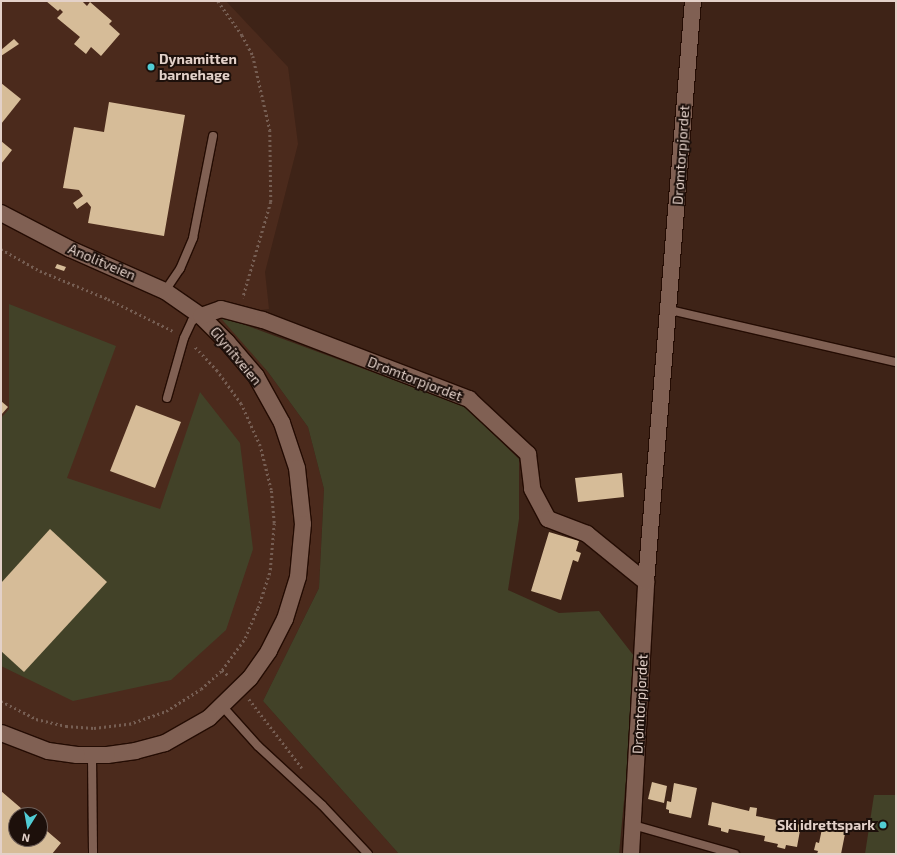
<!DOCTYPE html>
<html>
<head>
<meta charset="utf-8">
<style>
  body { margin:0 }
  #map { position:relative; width:897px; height:855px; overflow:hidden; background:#3e2317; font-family:"Exo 2",sans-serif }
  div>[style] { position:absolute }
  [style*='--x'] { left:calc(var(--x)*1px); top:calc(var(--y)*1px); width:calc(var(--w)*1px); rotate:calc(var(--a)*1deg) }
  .built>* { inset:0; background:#4b2a1c }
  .green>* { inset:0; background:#424228 }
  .building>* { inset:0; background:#d6bc98 }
  .path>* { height:2.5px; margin-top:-1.25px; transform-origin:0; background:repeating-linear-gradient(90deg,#765e53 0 2px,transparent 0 5px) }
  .roads { filter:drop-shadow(1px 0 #240c03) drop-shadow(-1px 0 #240c03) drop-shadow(0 1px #240c03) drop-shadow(0 -1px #240c03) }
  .service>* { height:8px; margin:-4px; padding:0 4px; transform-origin:4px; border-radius:4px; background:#806053 }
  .minor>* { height:16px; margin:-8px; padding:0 8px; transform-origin:8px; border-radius:8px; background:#806053 }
  .dots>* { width:11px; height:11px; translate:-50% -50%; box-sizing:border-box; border:2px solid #1d100b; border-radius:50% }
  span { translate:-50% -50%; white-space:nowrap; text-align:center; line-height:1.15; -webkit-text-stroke:4px #1d100b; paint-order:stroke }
  .poi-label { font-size:14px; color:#e3d1c9; font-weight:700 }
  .left { translate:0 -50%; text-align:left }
  .right { translate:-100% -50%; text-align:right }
  .street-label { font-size:14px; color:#e3d1c9 }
  .frame { position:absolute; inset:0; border:2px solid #e3d1c9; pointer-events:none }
  .north { position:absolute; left:8px; top:807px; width:40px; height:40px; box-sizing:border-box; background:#1d100b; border:1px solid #6c5d57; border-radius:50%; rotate:191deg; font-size:11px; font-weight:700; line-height:16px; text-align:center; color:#e3d1c9 }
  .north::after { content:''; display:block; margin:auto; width:14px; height:18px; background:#51ccd4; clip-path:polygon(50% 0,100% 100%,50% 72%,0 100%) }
</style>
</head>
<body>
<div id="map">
  <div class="built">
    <i style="clip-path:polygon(evenodd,1px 1px,226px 1px,288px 67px,298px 144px,265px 272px,269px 309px,219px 315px,268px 372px,308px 427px,324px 489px,319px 588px,263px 701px,399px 854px,1px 854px,1px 1px,16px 815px,40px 815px,40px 839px,16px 839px,16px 815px)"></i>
  </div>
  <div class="green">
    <i style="clip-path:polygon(9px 304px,116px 346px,67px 478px,160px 509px,200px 392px,240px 443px,253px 549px,226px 630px,171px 680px,73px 701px,1px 666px,1px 418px,9px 409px)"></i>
    <i style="clip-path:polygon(218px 315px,464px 406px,519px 459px,519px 519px,508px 590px,559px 613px,599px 611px,634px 656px,631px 726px,619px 854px,399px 854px,263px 701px,319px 588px,324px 489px,308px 427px,268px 372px)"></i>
    <i style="clip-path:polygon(874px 795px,896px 795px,896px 854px,865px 854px)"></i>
  </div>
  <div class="building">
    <i style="clip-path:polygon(46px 1px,82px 1px,87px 6px,90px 2px,112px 21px,109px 24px,120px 34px,101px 56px,91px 47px,86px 54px,74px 44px,80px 37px,57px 18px,63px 12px,60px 9px,58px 11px)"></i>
    <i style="clip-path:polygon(14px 39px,19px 44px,1px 56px,1px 50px)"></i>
    <i style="clip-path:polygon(1px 83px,21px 99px,1px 124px)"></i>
    <i style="clip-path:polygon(109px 102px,185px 115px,164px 236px,88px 223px,91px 207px,87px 202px,77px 209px,73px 203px,83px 196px,79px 190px,63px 188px,74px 127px,104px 132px)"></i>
    <i style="clip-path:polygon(1px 141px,12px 150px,1px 164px)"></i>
    <i style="clip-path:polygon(57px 264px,66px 267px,64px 271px,55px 268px)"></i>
    <i style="clip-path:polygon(1px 401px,8px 407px,1px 415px)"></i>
    <i style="clip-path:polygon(136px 405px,181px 422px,155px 488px,110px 471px)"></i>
    <i style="clip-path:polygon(622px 473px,624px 497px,578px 502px,575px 478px)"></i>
    <i style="clip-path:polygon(50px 529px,107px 582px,24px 672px,1px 651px,1px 583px)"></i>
    <i style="clip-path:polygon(549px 532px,579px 541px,576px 551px,581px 553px,578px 562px,573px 560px,561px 600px,531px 591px)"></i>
    <i style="clip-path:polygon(652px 782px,667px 786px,664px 803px,648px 799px)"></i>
    <i style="clip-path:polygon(674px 783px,697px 788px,691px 818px,669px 813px,669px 810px,666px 809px,667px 801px,671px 802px)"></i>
    <i style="clip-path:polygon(1px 791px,29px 815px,16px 815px,16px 839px,40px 839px,40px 825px,61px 843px,52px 854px,1px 854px)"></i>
    <i style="clip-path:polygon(712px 802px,749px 811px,750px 807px,757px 808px,756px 816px,801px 825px,797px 847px,786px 845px,785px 849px,777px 847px,778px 844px,764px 841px,765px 836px,729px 829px,728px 833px,721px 831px,721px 828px,708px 825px)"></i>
    <i style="clip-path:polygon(823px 824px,846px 829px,841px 854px,817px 854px,818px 851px,814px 850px,816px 842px,819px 843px)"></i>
  </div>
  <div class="path">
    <i style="--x:218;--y:1;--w:42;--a:54.8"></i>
    <i style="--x:242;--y:35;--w:24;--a:62"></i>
    <i style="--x:253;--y:56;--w:76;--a:77.1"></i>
    <i style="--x:270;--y:130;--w:72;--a:89.2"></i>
    <i style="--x:271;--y:202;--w:100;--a:106.3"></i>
    <i style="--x:1;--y:249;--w:45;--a:29.4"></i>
    <i style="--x:40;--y:271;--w:74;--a:22.4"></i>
    <i style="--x:108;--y:299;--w:72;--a:26.2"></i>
    <i style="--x:222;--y:670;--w:9;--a:41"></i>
    <i style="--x:249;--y:699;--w:87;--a:52.5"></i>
    <i style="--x:1;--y:701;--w:39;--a:27"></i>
    <i style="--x:36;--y:719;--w:31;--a:13"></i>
    <i style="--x:66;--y:726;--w:28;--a:4"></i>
    <i style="--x:94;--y:728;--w:35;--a:-7"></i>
    <i style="--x:129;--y:724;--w:39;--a:-19"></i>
    <i style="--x:166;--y:711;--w:41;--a:-32.2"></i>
    <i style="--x:201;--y:689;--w:28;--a:-42"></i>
    <i style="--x:222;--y:670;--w:39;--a:-54"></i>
    <i style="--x:245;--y:638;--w:33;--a:-67"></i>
    <i style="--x:258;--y:608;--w:40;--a:-72"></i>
    <i style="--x:270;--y:570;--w:47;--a:-85.1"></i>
    <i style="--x:274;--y:523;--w:33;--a:-95"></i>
    <i style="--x:271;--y:490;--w:45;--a:-104"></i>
    <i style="--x:260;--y:446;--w:46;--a:-114.3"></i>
    <i style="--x:241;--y:404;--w:41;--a:-126"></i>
    <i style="--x:217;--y:371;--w:34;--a:-133"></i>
  </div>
  <div class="roads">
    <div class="service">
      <i style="--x:165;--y:291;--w:27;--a:-56"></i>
      <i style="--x:180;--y:269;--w:34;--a:-67"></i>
      <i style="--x:193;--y:238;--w:104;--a:-78.9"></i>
      <i style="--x:670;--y:310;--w:232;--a:13"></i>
      <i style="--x:167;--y:398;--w:62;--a:-74.2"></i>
      <i style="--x:184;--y:338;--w:19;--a:-65"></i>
      <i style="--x:192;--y:321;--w:10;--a:-29"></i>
      <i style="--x:223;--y:707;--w:52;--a:48.1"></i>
      <i style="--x:258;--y:746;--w:87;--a:42.7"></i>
      <i style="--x:322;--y:805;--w:67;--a:46.8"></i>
      <i style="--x:92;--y:756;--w:98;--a:89.4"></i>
      <i style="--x:633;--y:825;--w:106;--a:15.9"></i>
    </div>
    <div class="minor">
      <i style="--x:1;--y:213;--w:78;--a:27.6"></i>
      <i style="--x:70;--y:249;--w:104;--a:23.9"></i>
      <i style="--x:165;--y:291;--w:44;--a:34.8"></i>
      <i style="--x:201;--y:316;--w:37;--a:45"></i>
      <i style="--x:227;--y:342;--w:45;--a:49.5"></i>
      <i style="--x:256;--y:376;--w:54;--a:61"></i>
      <i style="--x:282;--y:423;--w:47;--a:71.6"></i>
      <i style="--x:297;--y:468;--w:56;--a:83.9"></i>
      <i style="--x:303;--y:524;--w:53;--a:95.4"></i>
      <i style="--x:298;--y:577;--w:44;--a:107.2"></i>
      <i style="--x:285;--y:619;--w:36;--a:117"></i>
      <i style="--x:269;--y:651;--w:33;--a:125"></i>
      <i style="--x:250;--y:678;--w:57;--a:135.7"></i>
      <i style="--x:209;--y:718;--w:51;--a:150.4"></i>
      <i style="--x:165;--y:743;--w:30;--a:165"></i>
      <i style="--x:136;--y:751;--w:29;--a:172"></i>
      <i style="--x:107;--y:755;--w:30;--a:180"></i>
      <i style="--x:77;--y:755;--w:29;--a:-172"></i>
      <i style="--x:48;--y:751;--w:50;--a:-159"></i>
      <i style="--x:201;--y:316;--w:21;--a:-19"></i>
      <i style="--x:221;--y:309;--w:43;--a:14.7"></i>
      <i style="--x:263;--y:320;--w:221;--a:21"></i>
      <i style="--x:469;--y:399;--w:81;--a:43"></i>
      <i style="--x:528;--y:454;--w:35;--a:83"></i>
      <i style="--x:532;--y:489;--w:34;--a:62"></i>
      <i style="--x:548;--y:519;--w:42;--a:21"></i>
      <i style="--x:587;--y:534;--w:76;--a:39.1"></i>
      <i style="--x:631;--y:854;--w:272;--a:-86.8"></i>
      <i style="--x:646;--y:582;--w:583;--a:-85.38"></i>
    </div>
  </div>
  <div class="dots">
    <i style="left:151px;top:67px;background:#51ccd4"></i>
    <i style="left:883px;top:825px;background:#51ccd4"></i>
  </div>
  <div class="poi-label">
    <span class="left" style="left:159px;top:67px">Dynamitten<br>barnehage</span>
    <span class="right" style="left:875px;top:825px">Ski idrettspark</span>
  </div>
  <div class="street-label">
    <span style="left:681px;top:155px;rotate:-86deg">Drømtorpjordet</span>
    <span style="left:102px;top:262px;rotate:23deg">Anolitveien</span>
    <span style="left:236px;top:356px;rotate:50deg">Glynitveien</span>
    <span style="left:415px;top:379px;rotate:21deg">Drømtorpjordet</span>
    <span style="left:640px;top:704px;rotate:-87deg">Drømtorpjordet</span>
  </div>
  <div class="frame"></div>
  <div class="north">N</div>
</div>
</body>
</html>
